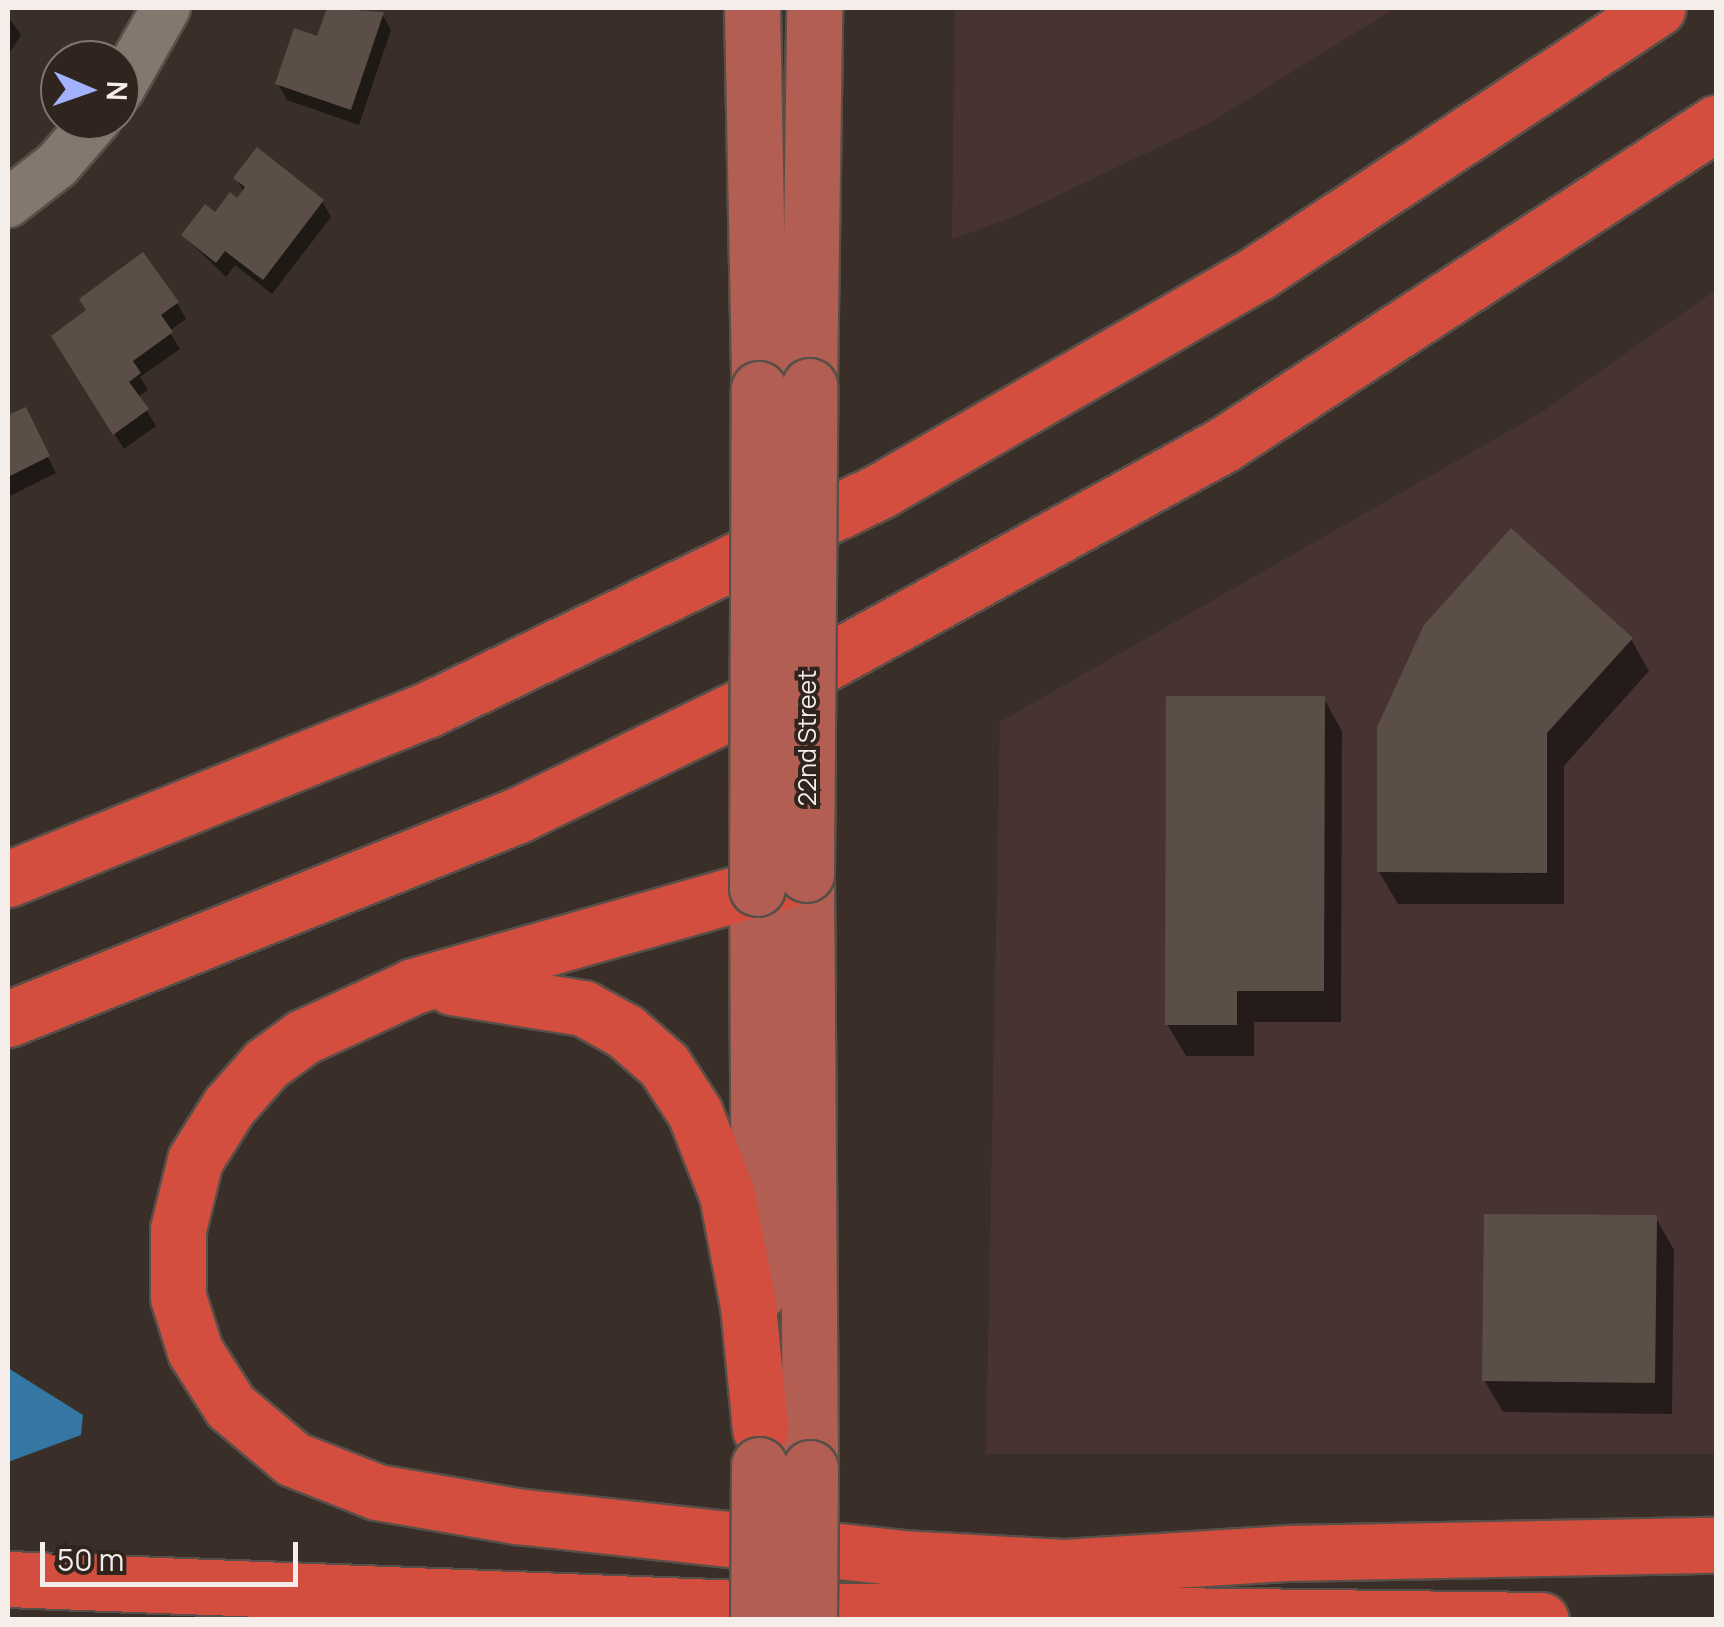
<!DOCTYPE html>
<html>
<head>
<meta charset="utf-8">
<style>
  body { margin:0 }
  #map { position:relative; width:1724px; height:1627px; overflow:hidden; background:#3a2f28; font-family:Manrope,sans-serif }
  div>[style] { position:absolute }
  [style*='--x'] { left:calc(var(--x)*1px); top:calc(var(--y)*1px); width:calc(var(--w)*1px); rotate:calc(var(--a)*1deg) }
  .commercial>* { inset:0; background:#483333 }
  .water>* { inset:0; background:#3477a2 }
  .shadow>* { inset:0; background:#0007 }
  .building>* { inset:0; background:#5a4e46 }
  .roads { filter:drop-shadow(2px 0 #584f48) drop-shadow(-2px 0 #584f48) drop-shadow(0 2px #584f48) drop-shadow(0 -2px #584f48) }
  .minor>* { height:48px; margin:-24px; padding:0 24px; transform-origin:24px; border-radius:24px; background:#84776e }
  .major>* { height:55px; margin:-27.5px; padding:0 27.5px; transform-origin:27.5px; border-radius:27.5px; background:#b35e52 }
  .highway>* { height:55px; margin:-27.5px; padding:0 27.5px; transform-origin:27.5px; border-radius:27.5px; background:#d34e3f }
  .bridges { filter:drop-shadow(2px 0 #584f48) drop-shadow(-2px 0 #584f48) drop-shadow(0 2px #584f48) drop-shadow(0 -2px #584f48) }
  .major-bridge>* { height:55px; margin:-27.5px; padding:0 27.5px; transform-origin:27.5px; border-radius:27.5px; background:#b35e52 }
  span { translate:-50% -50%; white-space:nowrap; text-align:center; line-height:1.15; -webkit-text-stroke:8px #30251e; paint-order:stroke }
  .street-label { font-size:25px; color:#f5ede9 }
  .frame { position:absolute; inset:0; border:10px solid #f5ede9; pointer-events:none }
  .north { position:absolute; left:40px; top:40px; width:100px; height:100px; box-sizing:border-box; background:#30251e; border:2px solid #7f756f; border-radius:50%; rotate:92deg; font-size:28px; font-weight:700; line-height:40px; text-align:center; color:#f5ede9 }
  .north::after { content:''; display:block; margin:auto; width:35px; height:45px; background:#a2b2fd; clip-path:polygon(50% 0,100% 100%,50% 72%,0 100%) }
  .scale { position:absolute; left:40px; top:1542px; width:258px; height:45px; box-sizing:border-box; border:5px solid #f5ede9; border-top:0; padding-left:12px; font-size:30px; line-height:35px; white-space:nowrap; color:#f5ede9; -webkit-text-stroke:8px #30251e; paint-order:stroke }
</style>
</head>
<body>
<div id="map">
  <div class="commercial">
    <i style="clip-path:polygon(955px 8px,1395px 8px,1211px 122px,1013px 217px,952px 239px)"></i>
    <i style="clip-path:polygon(1716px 290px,1716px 1454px,986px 1454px,1000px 722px,1542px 412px)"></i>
  </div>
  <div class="water">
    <i style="clip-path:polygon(8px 1368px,83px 1415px,81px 1435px,8px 1462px)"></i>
  </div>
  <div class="shadow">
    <i style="clip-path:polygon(329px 8px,382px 14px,391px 30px,359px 125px,287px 100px,278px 84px,319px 39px)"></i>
    <i style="clip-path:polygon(8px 16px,21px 35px,8px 55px)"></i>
    <i style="clip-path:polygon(236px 178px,322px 201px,331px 217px,272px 294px,235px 265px,226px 277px,184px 236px,237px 202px,244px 192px)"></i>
    <i style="clip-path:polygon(177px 303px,186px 319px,169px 331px,180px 349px,140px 377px,148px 390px,138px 397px,156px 426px,124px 449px,63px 353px)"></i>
    <i style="clip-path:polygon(24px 410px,56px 473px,8px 497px,8px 418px)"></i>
    <i style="clip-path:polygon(1631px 639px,1649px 671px,1564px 766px,1564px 904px,1398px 904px,1379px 872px)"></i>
    <i style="clip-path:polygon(1324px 699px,1342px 731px,1341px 1022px,1254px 1022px,1254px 1056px,1186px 1056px,1167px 1024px)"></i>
    <i style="clip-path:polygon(1656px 1218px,1674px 1250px,1672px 1414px,1503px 1412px,1484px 1380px)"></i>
  </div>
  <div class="building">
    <i style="clip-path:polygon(327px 8px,384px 12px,351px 110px,275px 84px,294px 28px,317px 36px)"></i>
    <i style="clip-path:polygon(257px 147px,324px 200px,263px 280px,225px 251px,216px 263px,181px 235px,205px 204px,215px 212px,230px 192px,237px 198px,245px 187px,233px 178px)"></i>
    <i style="clip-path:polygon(143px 252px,179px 302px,161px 315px,173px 332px,133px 361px,141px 373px,129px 382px,149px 409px,113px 435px,51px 336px,86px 310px,79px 299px)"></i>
    <i style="clip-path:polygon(26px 407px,50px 456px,8px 477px,8px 415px)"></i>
    <i style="clip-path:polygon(1511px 528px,1633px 638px,1547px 733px,1547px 873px,1377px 872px,1377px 727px,1424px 625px)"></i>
    <i style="clip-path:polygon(1166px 696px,1325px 696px,1324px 991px,1237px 991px,1237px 1025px,1165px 1025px)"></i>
    <i style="clip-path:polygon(1484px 1214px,1657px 1215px,1655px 1383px,1482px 1381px)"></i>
  </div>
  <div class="roads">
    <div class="minor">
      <i style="--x:120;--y:89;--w:93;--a:-60.4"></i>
      <i style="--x:8;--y:203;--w:62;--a:-37.8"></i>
      <i style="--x:57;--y:165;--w:60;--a:-49.1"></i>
    </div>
    <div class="major">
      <i style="--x:752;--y:8;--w:381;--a:88.9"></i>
      <i style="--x:809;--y:386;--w:378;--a:-89.2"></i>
      <i style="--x:806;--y:874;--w:594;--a:89.61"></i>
      <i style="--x:757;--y:888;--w:404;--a:89.7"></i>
    </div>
    <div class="highway">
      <i style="--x:803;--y:875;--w:405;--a:164.1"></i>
      <i style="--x:414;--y:986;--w:122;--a:155.3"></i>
      <i style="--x:303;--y:1037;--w:46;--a:143.9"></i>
      <i style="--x:266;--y:1064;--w:56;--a:131.4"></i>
      <i style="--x:229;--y:1106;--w:64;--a:122.2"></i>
      <i style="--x:195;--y:1160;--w:71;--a:103.8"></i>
      <i style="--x:178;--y:1229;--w:68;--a:90"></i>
      <i style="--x:178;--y:1297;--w:57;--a:72.5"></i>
      <i style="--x:195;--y:1351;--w:65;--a:57.5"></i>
      <i style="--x:230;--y:1406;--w:82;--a:40.1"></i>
      <i style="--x:293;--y:1459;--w:90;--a:21.4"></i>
      <i style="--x:377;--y:1492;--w:141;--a:9.8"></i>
      <i style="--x:516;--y:1516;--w:386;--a:6.2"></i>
      <i style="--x:900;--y:1558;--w:168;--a:3.1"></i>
      <i style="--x:8;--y:879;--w:452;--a:-22"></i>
      <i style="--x:427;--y:710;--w:503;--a:-25.8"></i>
      <i style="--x:880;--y:491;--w:438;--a:-30"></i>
      <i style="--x:1259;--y:272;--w:478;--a:-33.5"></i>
      <i style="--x:452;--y:987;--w:133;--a:9.1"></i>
      <i style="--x:583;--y:1008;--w:48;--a:28.7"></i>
      <i style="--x:625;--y:1031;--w:52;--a:41.1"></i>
      <i style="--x:664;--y:1065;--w:57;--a:57.1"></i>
      <i style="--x:695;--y:1113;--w:88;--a:68.7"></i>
      <i style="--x:727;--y:1195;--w:113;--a:79.3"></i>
      <i style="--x:748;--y:1306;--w:124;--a:84.4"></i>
      <i style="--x:8;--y:1019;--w:549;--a:-21.8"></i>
      <i style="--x:518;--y:815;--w:293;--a:-25.9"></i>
      <i style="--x:782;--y:687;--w:503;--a:-28.76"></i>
      <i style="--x:1223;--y:445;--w:589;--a:-33.15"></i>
      <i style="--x:1032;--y:1569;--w:257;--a:-3.6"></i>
      <i style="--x:1289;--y:1553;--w:427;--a:-1.1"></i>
      <i style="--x:8;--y:1579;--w:782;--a:2.27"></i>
      <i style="--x:789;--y:1610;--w:752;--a:0.76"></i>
    </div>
  </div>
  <div class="bridges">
    <div class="major-bridge">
      <i style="--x:806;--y:874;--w:488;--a:-89.6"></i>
      <i style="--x:757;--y:888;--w:499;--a:-89.8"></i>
      <i style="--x:758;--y:1620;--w:155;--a:-89.6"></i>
      <i style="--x:809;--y:1620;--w:152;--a:-89.6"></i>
    </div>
  </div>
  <div class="street-label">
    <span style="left:807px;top:738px;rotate:-90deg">22nd Street</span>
  </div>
  <div class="frame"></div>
  <div class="north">N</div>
  <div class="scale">50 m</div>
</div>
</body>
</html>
